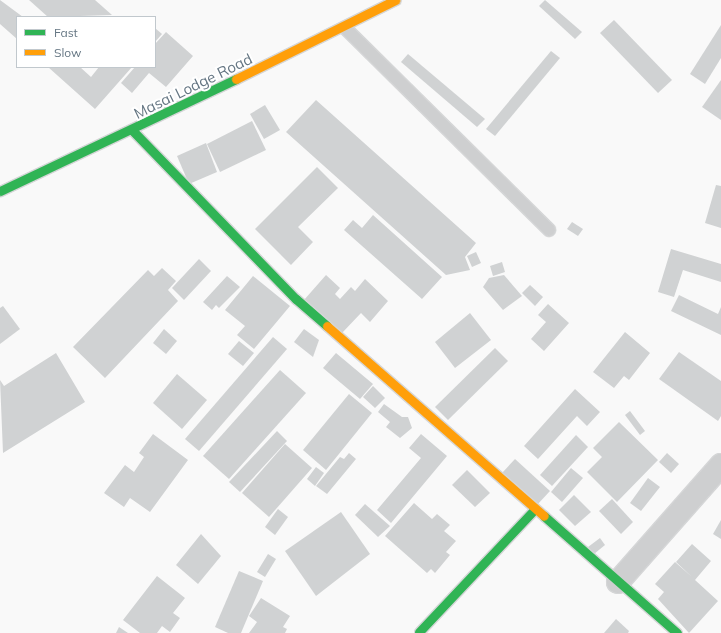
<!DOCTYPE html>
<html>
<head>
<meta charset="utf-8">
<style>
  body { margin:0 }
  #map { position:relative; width:721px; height:633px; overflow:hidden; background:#f9f9f9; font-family:Mulish,sans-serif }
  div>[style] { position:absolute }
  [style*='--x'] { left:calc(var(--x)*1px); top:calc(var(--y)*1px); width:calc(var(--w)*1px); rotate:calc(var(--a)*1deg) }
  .building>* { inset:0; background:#d0d2d3 }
  .roads { filter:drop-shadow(1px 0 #d5d6d7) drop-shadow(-1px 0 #d5d6d7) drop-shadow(0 1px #d5d6d7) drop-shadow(0 -1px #d5d6d7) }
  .lane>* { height:12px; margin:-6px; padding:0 6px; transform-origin:6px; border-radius:6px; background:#cecfd0 }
  .street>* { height:22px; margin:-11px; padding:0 11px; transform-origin:11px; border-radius:11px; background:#cecfd0 }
  .fast>* { height:9px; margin:-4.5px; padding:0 4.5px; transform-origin:4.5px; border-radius:4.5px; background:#30b455 }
  .slow>* { height:9px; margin:-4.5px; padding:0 4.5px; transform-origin:4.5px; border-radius:4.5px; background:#ff9f0a }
  span { translate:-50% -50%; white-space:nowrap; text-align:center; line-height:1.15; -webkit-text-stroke:4px #fff; paint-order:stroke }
  .street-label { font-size:15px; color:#657683 }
  .legend { position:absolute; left:16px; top:16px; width:140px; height:52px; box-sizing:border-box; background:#fff; border:1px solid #c1c8cd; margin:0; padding:5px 7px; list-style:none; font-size:12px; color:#657683 }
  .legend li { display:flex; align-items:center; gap:8px; height:20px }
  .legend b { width:20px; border:1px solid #c1c8cd }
</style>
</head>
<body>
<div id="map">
  <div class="building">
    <i style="clip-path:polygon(0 0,23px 17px,17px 17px,17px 39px,0 24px)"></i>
    <i style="clip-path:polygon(29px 0,95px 0,112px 15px,48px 17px)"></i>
    <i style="clip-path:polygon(545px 0,582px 32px,575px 39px,539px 6px)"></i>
    <i style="clip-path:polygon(614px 20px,672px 80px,658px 93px,600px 33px)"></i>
    <i style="clip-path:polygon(721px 25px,721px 58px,705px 84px,690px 74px)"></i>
    <i style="clip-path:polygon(155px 28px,162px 34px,155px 42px)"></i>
    <i style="clip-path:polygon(166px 32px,193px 56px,166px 87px,149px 73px,132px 93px,121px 83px,135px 67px,155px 67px,155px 44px)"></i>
    <i style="clip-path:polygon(551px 51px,560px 58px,495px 136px,486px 129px)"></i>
    <i style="clip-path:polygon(408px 54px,485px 119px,477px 127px,401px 62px)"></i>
    <i style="clip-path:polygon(48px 67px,80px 67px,91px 77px,99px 67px,132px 67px,95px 109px)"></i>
    <i style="clip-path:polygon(721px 80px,721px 120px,702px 107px)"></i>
    <i style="clip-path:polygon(316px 100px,476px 243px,465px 257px,470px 270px,446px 275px,286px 132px)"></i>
    <i style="clip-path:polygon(265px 105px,280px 130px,264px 139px,250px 114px)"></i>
    <i style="clip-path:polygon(252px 121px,266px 150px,220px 172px,207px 144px)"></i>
    <i style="clip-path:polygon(206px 143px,217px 172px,189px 184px,177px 156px)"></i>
    <i style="clip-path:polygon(317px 167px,338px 188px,298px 227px,313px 242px,291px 265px,255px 229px)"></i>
    <i style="clip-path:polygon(716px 185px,721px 186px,721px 228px,705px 223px)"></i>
    <i style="clip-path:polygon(373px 215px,442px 277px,422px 299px,344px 230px,353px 220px,362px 228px)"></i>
    <i style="clip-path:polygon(572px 222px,583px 229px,578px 236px,567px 229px)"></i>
    <i style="clip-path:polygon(671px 249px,721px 264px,721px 282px,683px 270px,674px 297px,658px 292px)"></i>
    <i style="clip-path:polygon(476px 252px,481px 263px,472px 267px,467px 256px)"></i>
    <i style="clip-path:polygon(199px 259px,211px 271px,184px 300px,172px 288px)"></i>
    <i style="clip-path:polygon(502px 262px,505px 272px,493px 276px,490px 266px)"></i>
    <i style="clip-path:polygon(162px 268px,176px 281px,168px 290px,178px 301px,105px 378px,73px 347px,148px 270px,154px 276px)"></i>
    <i style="clip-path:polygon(326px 275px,340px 288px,335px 294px,340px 299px,351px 287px,355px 291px,365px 279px,388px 301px,370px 322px,361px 313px,342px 333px,304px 300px)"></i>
    <i style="clip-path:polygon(504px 275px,522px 296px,503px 310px,483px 287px,489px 278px)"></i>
    <i style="clip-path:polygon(227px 276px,240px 287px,219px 308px,216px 305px,212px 310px,203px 302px)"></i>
    <i style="clip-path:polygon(253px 276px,290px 306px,254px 349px,237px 335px,245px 326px,225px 310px)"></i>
    <i style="clip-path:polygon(530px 285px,543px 297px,535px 306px,522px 293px)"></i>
    <i style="clip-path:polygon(679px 295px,718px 314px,721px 307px,721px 335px,671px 311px)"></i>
    <i style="clip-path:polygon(548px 304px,569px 323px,544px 351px,531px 339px,546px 322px,538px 315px)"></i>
    <i style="clip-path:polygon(3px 306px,20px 329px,0 344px,0 308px)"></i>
    <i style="clip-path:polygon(470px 313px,491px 340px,455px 368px,435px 342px)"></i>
    <i style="clip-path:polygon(164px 329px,177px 341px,166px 354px,153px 343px)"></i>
    <i style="clip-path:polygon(304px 329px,319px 340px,313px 357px,294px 342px)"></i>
    <i style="clip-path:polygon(625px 332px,650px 353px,629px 380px,624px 376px,614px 388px,593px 372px)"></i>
    <i style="clip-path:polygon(273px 337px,287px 349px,199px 451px,185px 439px)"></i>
    <i style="clip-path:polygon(239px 341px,254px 353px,243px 366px,228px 354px)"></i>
    <i style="clip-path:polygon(495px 348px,508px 361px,448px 420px,435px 407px)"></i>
    <i style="clip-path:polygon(679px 352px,721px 381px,721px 416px,718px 421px,659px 379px)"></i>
    <i style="clip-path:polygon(56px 353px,85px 402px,3px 453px,0 380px,4px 386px)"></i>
    <i style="clip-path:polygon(336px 353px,373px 384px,360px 399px,323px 368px)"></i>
    <i style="clip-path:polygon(280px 370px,306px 393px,229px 479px,203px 456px)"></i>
    <i style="clip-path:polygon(177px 374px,207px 400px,182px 429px,153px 403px)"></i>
    <i style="clip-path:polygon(373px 386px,385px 398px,375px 408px,363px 397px)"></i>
    <i style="clip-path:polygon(575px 389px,600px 412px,587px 426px,577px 416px,538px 459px,524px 446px)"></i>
    <i style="clip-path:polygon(349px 394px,372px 413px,326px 470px,303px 450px)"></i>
    <i style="clip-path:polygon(384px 404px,402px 417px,408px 417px,412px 428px,400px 438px,386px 427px,390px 422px,378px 412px)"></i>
    <i style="clip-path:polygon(630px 411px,645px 431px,640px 435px,625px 415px)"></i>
    <i style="clip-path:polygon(619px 422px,658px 460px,617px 502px,587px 472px,602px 457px,593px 448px)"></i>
    <i style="clip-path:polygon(277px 431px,287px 441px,240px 492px,229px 482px)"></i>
    <i style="clip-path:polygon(153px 434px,188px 460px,150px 512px,130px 498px,124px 507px,104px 493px,125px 465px,134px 472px,144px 457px,139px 453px)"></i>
    <i style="clip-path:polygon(421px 434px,447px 456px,391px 523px,377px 510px,421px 458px,409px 448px)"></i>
    <i style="clip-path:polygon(576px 435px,588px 447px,552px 486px,540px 475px)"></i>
    <i style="clip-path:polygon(285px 444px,312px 468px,269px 517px,242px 493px)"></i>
    <i style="clip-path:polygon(349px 453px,356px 459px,327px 494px,316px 486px,340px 457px,344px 459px)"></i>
    <i style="clip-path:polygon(667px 453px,679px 464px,671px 473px,659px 462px)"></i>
    <i style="clip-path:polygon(515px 459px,550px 491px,537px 505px,502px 473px)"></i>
    <i style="clip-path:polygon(316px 467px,324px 473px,315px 486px,307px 479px)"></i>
    <i style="clip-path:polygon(571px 468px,583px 478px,562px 502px,551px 492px)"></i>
    <i style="clip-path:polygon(467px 470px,490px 493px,475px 507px,452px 485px)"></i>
    <i style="clip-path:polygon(648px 478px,660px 487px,641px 511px,630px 503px)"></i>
    <i style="clip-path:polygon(574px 495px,591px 512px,575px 526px,559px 510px)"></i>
    <i style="clip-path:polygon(612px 499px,633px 522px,621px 534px,599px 511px)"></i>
    <i style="clip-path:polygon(414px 503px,432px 519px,437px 514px,450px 525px,444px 531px,456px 541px,446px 552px,450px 555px,435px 573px,431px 569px,427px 573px,385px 536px)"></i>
    <i style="clip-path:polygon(365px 504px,390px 526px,378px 537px,355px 515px)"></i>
    <i style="clip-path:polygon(278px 509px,288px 517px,275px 535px,265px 527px)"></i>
    <i style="clip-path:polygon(341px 512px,370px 554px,316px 596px,285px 551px)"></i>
    <i style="clip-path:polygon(721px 520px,721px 539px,713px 534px)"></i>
    <i style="clip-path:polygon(201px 534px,221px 556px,198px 584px,176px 565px)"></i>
    <i style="clip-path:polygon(600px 538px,605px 545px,594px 554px,588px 547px)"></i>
    <i style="clip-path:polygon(692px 544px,711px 561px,695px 580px,718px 601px,689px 633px,658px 599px,664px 592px,655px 584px,675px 562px,692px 577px,676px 562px)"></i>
    <i style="clip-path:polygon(268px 554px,276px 559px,265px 577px,257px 572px)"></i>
    <i style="clip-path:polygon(239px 571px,263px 581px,241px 633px,228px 633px,215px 627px)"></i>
    <i style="clip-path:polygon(157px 576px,185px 598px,173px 613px,180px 618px,170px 632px,162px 626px,157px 633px,140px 633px,123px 620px)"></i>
    <i style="clip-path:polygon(261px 598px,290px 616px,283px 627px,287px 629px,285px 633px,249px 633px,257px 622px,249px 616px)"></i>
    <i style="clip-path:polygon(616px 619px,629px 631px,628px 633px,604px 633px)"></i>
    <i style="clip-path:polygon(119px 627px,128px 633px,116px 633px)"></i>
  </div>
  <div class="roads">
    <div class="lane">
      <i style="--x:345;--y:28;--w:287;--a:44.7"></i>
    </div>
    <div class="street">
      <i style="--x:618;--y:582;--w:156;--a:-48.6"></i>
    </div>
    <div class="fast">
      <i style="--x:133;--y:131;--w:234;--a:45.9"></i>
      <i style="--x:296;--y:299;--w:41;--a:41.1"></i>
      <i style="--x:0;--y:191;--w:261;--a:-25.4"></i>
      <i style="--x:544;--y:516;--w:177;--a:41.3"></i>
      <i style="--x:419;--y:632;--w:169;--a:-46.7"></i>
    </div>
    <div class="slow">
      <i style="--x:236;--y:79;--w:178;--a:-26.4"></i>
      <i style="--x:327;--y:326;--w:288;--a:41.2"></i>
    </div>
  </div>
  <div class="street-label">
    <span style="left:193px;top:86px;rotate:-26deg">Masai Lodge Road</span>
  </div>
  <ul class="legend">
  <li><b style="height:5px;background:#30b455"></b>Fast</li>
  <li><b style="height:5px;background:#ff9f0a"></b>Slow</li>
  </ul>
</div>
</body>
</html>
